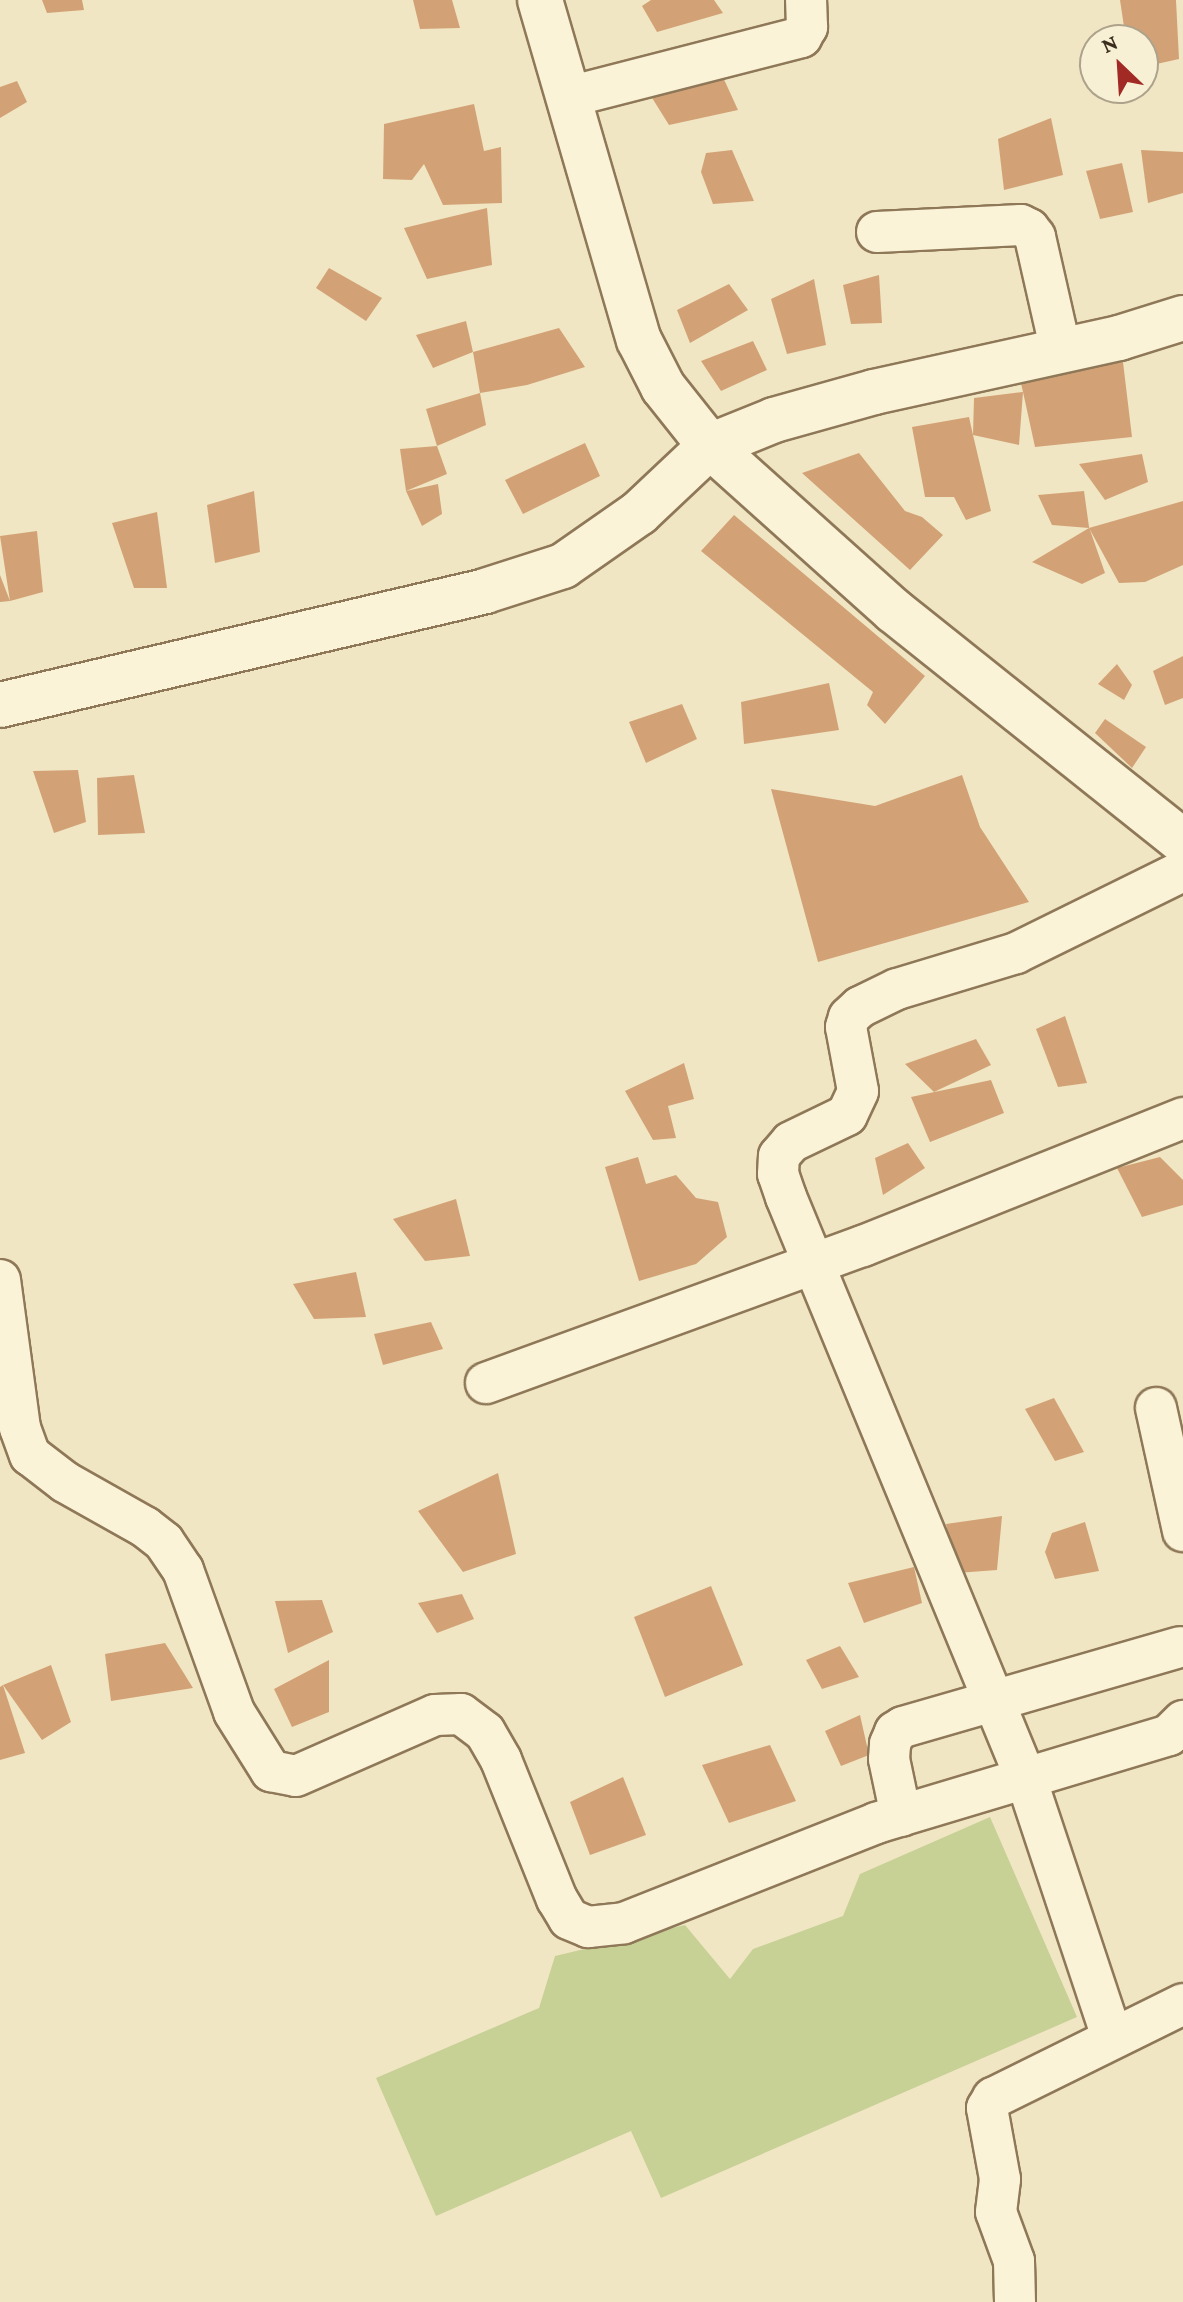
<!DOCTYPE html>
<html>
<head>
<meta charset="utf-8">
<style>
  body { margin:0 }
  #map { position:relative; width:1183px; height:2302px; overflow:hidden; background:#f1e6c3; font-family:"Crimson Pro",serif }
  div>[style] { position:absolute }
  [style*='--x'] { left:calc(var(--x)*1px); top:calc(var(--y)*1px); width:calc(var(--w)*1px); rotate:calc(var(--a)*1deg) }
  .green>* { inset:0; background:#c7d196 }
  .building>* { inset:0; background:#d2a276 }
  .roads { filter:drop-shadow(2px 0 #8e7858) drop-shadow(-2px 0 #8e7858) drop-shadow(0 2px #8e7858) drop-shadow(0 -2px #8e7858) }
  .minor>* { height:40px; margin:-20px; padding:0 20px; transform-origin:20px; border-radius:20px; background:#fbf3d8 }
  .tertiary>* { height:44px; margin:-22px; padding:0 22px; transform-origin:22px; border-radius:22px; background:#fbf3d8 }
  .secondary>* { height:44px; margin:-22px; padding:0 22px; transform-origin:22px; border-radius:22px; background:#fbf3d8 }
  span { translate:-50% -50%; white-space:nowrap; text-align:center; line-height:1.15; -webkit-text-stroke:8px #f8f0d4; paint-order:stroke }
  .north { position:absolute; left:1079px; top:24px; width:80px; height:80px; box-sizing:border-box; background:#f8f0d4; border:2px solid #ada28b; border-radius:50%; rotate:335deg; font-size:22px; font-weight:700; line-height:32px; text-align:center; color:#3c2e1e }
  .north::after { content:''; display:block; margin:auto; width:28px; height:36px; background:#a12a24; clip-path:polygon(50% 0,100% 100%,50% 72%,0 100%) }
</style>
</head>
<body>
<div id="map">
  <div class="green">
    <i style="clip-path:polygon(990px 1817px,1077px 2017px,661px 2198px,631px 2131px,436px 2216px,376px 2078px,539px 2008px,555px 1956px,685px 1925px,730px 1979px,753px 1949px,843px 1916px,860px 1874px)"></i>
  </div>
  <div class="building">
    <i style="clip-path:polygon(42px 0,82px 0,84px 10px,47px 13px)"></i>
    <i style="clip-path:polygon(413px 0,452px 0,460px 28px,420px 29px)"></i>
    <i style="clip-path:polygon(651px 0,714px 0,723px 13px,657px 32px,642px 6px)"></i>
    <i style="clip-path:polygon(1120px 0,1176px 0,1179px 59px,1143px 67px,1143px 40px,1126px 40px)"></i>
    <i style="clip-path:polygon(722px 75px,738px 110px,669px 125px,649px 93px)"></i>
    <i style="clip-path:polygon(17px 81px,27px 102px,0 118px,0 87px)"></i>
    <i style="clip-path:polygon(474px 104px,484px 151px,501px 147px,502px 203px,443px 205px,424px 164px,412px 180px,383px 179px,384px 124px)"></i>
    <i style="clip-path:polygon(1051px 118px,1063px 175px,1004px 190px,998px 139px)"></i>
    <i style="clip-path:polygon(732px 150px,754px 201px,713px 204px,701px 172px,706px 153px)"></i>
    <i style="clip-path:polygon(1141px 150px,1183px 152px,1183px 193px,1148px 203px)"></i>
    <i style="clip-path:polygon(1122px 163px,1133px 212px,1100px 219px,1086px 171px)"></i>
    <i style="clip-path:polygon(487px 208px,492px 265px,427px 279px,404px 228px)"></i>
    <i style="clip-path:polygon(329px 268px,382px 298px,366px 321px,316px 288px)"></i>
    <i style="clip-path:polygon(879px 275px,882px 323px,851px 324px,843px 285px)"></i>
    <i style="clip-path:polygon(814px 279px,826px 345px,787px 354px,771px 299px)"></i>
    <i style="clip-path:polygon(729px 284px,748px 310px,690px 343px,677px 310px)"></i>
    <i style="clip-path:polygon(466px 321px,473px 352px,433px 368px,416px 335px)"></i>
    <i style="clip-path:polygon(559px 328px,585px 367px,527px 385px,480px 393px,473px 352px)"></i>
    <i style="clip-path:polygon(753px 341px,767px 370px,721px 391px,701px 361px)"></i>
    <i style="clip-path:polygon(1123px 362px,1132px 437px,1035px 447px,1023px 392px,1019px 445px,973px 435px,991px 511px,966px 520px,954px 497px,925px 497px,912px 427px,969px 417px,973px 435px,974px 398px,1023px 392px,1020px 379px)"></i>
    <i style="clip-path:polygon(480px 393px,486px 425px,437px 446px,426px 409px)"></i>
    <i style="clip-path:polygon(585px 443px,600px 476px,523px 514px,505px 480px)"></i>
    <i style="clip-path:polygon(437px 446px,447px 474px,406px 491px,400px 449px)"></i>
    <i style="clip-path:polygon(859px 453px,905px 511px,922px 517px,943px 535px,910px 570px,802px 473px)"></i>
    <i style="clip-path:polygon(1142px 454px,1148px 482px,1105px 500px,1079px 464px)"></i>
    <i style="clip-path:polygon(438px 484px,442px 514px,422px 526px,406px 491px)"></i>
    <i style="clip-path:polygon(254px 491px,260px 552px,215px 563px,207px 505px)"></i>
    <i style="clip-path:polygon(1084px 491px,1089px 527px,1105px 573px,1082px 584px,1032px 562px,1089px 528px,1052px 525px,1038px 495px)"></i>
    <i style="clip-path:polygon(1183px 501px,1183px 565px,1145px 582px,1119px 583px,1089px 528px)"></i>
    <i style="clip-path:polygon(157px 512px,167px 588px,134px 588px,112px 523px)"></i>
    <i style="clip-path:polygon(734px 515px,925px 676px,885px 724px,867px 705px,873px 692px,701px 551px)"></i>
    <i style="clip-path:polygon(37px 531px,43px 592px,10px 601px,0 602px,0 575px,10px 601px,0 536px)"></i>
    <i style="clip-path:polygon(1183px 656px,1183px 698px,1165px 705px,1153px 671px)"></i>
    <i style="clip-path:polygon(1117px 664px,1132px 685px,1124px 700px,1098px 684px)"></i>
    <i style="clip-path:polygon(829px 683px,839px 730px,744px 744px,741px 702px)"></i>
    <i style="clip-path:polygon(682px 704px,697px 739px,646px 763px,629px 722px)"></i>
    <i style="clip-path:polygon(1105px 719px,1146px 747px,1132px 768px,1095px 733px)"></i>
    <i style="clip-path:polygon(78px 770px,86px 822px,54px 833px,33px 771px)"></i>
    <i style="clip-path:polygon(134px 775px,145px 833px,98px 835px,97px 778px)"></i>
    <i style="clip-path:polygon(962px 775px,980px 827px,1029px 902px,818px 962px,771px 789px,875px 806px)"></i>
    <i style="clip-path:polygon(1065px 1016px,1087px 1083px,1058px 1087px,1036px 1029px)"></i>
    <i style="clip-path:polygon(976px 1039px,991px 1065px,934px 1092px,905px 1064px)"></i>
    <i style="clip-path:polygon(684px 1063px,694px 1099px,668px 1106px,676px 1138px,653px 1140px,625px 1091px)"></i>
    <i style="clip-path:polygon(991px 1080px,1004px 1113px,930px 1142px,911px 1097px)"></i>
    <i style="clip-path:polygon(908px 1143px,925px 1168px,883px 1195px,875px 1158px)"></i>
    <i style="clip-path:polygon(638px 1157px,646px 1184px,676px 1175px,696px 1198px,718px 1202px,727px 1237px,696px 1264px,639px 1281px,605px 1167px)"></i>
    <i style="clip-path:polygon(1160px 1157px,1183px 1180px,1183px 1205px,1142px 1217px,1117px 1168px)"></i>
    <i style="clip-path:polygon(456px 1199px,470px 1256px,425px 1261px,393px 1219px)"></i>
    <i style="clip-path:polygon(356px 1272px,366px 1317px,314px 1319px,293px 1284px)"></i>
    <i style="clip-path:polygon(431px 1322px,443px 1349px,383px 1365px,374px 1334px)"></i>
    <i style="clip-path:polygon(1054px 1398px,1084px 1452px,1055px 1461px,1025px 1409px)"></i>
    <i style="clip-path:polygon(498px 1473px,516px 1554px,463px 1572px,418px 1511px)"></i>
    <i style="clip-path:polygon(1002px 1516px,997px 1570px,957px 1573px,946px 1524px)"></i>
    <i style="clip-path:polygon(1085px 1522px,1099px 1571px,1055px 1579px,1045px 1552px,1052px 1533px)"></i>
    <i style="clip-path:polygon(914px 1567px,922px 1603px,864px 1623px,848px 1583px)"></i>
    <i style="clip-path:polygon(711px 1586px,743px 1665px,665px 1697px,634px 1617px)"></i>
    <i style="clip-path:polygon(462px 1594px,474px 1619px,437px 1633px,418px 1603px)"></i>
    <i style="clip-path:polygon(322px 1600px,333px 1632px,288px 1653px,275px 1601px)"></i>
    <i style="clip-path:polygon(165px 1643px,193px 1688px,111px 1701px,105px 1654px)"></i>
    <i style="clip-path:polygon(840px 1646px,859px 1677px,822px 1689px,806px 1660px)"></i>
    <i style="clip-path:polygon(329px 1660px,329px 1712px,292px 1727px,274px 1689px)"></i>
    <i style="clip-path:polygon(51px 1665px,71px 1722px,42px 1740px,3px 1685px)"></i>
    <i style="clip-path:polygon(3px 1685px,25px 1753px,0 1760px,0 1687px)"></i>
    <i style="clip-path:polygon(860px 1715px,869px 1755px,841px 1766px,825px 1731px)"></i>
    <i style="clip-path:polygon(770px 1745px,796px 1801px,729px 1823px,702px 1765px)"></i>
    <i style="clip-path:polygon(623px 1777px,646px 1835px,590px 1855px,570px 1802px)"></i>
  </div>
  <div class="roads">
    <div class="minor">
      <i style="--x:568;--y:97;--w:241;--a:-14.4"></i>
      <i style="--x:801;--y:37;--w:12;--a:-59"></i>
      <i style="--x:807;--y:27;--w:27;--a:-92"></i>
      <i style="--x:877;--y:232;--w:144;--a:-2.8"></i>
      <i style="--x:1021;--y:225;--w:9;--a:27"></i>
      <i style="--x:1029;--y:229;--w:10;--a:53"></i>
      <i style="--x:1035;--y:237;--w:117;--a:77.2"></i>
      <i style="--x:0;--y:1280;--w:149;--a:82.3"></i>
      <i style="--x:20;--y:1428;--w:29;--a:70"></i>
      <i style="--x:30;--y:1455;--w:44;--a:37.6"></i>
      <i style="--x:65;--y:1482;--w:92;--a:29.4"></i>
      <i style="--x:145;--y:1527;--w:24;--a:38"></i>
      <i style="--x:164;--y:1542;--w:34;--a:56"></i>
      <i style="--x:183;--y:1570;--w:151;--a:70.2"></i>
      <i style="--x:234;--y:1712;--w:70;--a:57.9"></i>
      <i style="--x:271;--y:1771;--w:25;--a:11"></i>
      <i style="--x:296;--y:1776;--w:152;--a:-23.7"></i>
      <i style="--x:435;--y:1715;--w:26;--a:-2"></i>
      <i style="--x:461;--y:1714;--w:30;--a:37"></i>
      <i style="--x:485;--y:1732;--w:32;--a:60"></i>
      <i style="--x:501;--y:1760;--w:150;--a:68.1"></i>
      <i style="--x:557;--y:1899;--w:23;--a:59"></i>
      <i style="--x:569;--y:1919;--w:21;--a:23"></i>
      <i style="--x:588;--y:1927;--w:36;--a:-6"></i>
      <i style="--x:624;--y:1923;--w:271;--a:-21.6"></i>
      <i style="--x:876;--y:1823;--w:306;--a:-16.7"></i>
      <i style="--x:1169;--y:1735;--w:20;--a:-45"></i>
      <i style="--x:486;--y:1383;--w:401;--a:-20"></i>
      <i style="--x:863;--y:1246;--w:345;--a:-21.8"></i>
      <i style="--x:1156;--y:1408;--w:126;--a:77.6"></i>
      <i style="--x:901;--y:1816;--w:58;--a:-101.9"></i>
      <i style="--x:889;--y:1759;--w:15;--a:-86"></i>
      <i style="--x:890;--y:1744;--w:13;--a:-67"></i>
      <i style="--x:895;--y:1732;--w:9;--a:-32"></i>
      <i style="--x:903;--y:1727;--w:288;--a:-16.1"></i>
      <i style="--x:1112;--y:2037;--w:272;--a:-108.4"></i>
      <i style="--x:1026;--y:1779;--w:630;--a:-112.41"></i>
      <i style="--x:786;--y:1197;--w:24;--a:-109"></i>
      <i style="--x:778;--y:1174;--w:18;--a:-87"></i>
      <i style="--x:779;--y:1156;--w:18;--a:-49"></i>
      <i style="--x:791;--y:1142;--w:62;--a:-25.7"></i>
      <i style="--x:847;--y:1115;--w:26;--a:-65"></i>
      <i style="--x:858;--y:1091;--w:65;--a:-100.6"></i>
      <i style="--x:846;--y:1027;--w:10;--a:-73"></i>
      <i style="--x:849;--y:1017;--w:15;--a:-42"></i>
      <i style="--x:860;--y:1007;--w:41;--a:-25.9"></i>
      <i style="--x:897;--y:989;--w:124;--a:-16.8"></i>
      <i style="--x:1016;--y:953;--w:186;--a:-26.2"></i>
      <i style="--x:1015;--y:2302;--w:41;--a:-91.4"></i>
      <i style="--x:1014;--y:2261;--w:52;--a:-110.2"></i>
      <i style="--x:996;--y:2212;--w:33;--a:-83"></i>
      <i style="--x:1000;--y:2179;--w:72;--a:-100.4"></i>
      <i style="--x:987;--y:2108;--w:12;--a:-59"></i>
      <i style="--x:993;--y:2098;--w:212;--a:-26.3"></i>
    </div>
    <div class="tertiary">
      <i style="--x:0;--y:705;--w:498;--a:-13.2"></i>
      <i style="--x:485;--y:591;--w:82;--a:-17.8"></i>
      <i style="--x:563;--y:566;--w:93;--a:-34.9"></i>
      <i style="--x:639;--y:513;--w:98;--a:-43.3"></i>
      <i style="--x:710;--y:446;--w:69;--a:-22.1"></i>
      <i style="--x:774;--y:420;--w:104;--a:-15.6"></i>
      <i style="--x:874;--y:392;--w:251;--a:-12.4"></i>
      <i style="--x:1119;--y:338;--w:67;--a:-17.4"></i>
    </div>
    <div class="secondary">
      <i style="--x:540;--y:0;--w:354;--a:73.8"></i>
      <i style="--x:639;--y:340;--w:53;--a:62.9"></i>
      <i style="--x:663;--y:387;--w:75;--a:51.5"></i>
      <i style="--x:710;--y:446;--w:247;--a:41.9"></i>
      <i style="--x:894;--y:611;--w:370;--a:38.6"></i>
    </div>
  </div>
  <div class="north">N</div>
</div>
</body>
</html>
